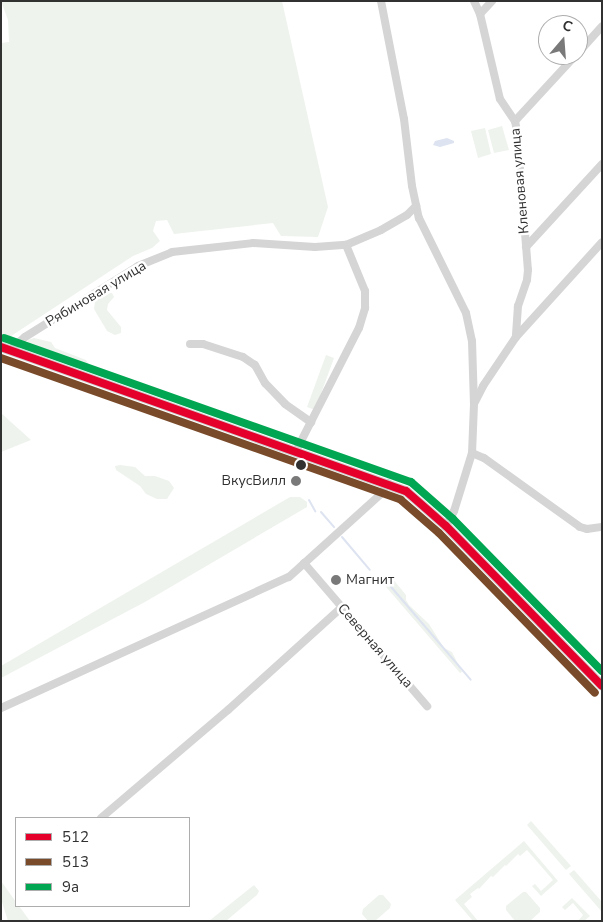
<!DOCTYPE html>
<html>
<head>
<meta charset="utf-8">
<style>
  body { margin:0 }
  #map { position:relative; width:603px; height:922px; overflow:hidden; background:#fff; font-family:"Nunito Sans",sans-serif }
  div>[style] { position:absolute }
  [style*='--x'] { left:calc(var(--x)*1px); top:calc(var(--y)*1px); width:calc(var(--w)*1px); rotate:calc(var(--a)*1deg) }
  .green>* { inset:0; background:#eef3ed }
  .water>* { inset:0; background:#dde3f0 }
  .stream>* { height:2px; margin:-1px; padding:0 1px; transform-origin:1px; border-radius:1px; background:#dde3f0 }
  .street>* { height:8px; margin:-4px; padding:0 4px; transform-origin:4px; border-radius:4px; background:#d5d5d5 }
  .secondary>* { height:10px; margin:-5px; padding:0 5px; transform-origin:5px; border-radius:5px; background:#cfcfcf }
  .bus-1>* { height:8px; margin:-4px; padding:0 4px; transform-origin:4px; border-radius:4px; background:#e4002b }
  .bus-2>* { height:8px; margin:-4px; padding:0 4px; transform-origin:4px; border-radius:4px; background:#7a4b2a }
  .bus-3>* { height:8px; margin:-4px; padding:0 4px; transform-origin:4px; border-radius:4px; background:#00a651 }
  .dots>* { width:14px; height:14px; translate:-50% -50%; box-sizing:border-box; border:2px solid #fff; border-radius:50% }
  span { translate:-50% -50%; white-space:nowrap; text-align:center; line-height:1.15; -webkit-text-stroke:5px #fff; paint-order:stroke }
  .street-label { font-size:14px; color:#313131 }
  .poi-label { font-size:14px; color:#313131 }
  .right { translate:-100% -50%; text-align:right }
  .left { translate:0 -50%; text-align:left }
  .frame { position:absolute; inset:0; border:2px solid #313131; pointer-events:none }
  .legend { position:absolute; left:15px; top:817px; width:175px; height:90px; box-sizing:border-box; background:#fff; border:1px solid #adadad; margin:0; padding:6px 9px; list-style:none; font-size:15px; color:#313131 }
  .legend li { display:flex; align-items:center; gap:10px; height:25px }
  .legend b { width:25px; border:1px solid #adadad }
  .north { position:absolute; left:538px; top:15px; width:50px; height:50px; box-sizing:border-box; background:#fff; border:1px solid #adadad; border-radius:50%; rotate:18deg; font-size:14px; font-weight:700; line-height:20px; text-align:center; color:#313131 }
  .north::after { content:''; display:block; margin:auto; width:18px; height:22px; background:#797979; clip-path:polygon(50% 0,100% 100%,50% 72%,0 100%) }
</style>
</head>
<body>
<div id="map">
  <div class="green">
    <i style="clip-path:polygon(1px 1px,282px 1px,328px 207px,318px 237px,281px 236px,273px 223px,174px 234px,167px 220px,156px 221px,153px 231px,160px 241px,152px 248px,133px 256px,5px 340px,1px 338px,1px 43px,9px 42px,8px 20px)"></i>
    <i style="clip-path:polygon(502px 126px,509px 150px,494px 153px,488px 130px)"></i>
    <i style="clip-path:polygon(485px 128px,491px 154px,478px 158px,471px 131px)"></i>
    <i style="clip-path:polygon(107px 292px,112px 293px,114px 297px,108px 304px,107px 310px,121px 327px,121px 333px,115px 335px,107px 331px,94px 309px,95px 301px)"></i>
    <i style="clip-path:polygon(34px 338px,51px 342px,55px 348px,86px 360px,91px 368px,125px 385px,25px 347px,28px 340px)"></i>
    <i style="clip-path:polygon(326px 355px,334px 358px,315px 410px,307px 407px)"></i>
    <i style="clip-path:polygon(1px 413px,31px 440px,1px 452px)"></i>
    <i style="clip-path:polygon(120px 465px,135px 467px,145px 476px,155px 476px,169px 481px,174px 488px,167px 499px,157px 499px,146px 494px,140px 486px,116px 470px,115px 466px)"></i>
    <i style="clip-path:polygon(290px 497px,300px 497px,307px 502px,307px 507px,145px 602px,1px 678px,1px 666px)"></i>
    <i style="clip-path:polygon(383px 575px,392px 578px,406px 595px,406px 600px,409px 605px,429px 624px,444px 648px,452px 652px,462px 672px,460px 673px,381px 581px)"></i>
    <i style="clip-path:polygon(531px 821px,571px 866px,566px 870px,527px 825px)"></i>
    <i style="clip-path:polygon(524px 841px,558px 881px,541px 896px,532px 886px,535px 884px,541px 891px,553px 880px,527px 850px,520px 856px,518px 854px,506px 866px,505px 865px,493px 877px,491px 876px,479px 889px,478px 888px,470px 894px,472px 897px,464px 904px,478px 921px,473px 921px,455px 900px)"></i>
    <i style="clip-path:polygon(574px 870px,602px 902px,602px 912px,569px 874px)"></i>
    <i style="clip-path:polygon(1px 881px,16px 902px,16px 906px,19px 906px,30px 921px,8px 921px,1px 899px)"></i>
    <i style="clip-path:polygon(254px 885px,259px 891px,257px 895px,226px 921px,209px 921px)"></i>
    <i style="clip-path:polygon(523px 892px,526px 892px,540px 908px,540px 912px,530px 921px,515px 921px,506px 910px,506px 906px)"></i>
    <i style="clip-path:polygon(379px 895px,383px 895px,391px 904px,390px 908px,375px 921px,368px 921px,362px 914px,363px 909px)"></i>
    <i style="clip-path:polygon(572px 898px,590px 916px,584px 921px,578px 921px,583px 915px,573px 903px,565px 910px,562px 907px)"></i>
  </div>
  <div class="water">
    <i style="clip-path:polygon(447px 138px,454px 141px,454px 143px,440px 147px,433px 145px,435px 141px)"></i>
  </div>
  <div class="stream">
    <i style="--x:309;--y:500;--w:13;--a:61"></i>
    <i style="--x:321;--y:512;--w:20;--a:49"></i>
    <i style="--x:342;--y:537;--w:43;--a:49.7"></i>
    <i style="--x:386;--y:581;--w:130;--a:49.4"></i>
  </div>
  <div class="street">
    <i style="--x:381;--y:1;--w:120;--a:79"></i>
    <i style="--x:404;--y:119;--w:67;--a:83.2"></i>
    <i style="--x:412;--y:186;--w:33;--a:78"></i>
    <i style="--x:419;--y:218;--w:106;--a:63.7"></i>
    <i style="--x:466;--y:313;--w:29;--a:78"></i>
    <i style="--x:472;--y:341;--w:63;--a:88.2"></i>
    <i style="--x:474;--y:404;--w:49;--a:92.3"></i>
    <i style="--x:472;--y:453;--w:61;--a:107.2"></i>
    <i style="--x:454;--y:511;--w:17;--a:118"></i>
    <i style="--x:474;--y:1;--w:14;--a:65"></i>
    <i style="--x:480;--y:14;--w:87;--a:76.8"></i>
    <i style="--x:500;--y:99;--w:27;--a:56"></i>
    <i style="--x:515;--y:121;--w:10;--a:79"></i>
    <i style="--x:517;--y:131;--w:139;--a:85.5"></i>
    <i style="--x:528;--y:270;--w:10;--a:96"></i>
    <i style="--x:527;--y:280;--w:28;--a:109"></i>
    <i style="--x:518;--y:306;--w:31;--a:94"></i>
    <i style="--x:480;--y:14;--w:18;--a:-47"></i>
    <i style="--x:578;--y:53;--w:36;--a:-48"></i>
    <i style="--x:515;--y:121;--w:90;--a:-47.3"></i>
    <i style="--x:526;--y:247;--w:113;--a:-47.5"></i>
    <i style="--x:190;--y:344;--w:13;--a:0"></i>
    <i style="--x:203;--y:344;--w:42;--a:18"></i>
    <i style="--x:243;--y:357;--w:14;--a:34"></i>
    <i style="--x:255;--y:365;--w:21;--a:61"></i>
    <i style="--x:265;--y:383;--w:29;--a:46"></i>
    <i style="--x:285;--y:404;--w:32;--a:35"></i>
    <i style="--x:10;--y:350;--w:20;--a:-41"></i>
    <i style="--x:25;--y:337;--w:133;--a:-32.1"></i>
    <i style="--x:138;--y:266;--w:37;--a:-22"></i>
    <i style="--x:172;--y:252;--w:81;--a:-6.3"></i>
    <i style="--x:253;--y:243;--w:62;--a:3.7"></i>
    <i style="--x:315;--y:247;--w:31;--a:-4"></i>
    <i style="--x:346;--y:245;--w:38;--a:-23"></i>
    <i style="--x:381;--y:230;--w:30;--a:-30"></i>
    <i style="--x:407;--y:215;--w:13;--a:-45"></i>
    <i style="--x:475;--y:402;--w:18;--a:-63"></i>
    <i style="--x:483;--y:386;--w:59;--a:-56"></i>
    <i style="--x:516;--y:337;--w:128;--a:-47.8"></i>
    <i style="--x:296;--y:451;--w:138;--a:-62.9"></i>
    <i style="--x:359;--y:328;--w:21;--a:-73"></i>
    <i style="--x:365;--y:308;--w:17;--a:-90"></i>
    <i style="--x:365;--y:291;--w:50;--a:-112.4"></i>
    <i style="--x:472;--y:453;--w:13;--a:23"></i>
    <i style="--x:484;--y:458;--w:118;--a:35.7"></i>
    <i style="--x:580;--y:527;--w:7;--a:16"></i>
    <i style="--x:587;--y:529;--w:15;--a:-8"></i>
    <i style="--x:304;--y:563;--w:189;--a:49.3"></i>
    <i style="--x:1;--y:708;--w:316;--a:-24.5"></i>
    <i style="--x:289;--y:577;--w:124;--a:-42.1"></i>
    <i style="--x:381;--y:494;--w:13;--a:-58"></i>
    <i style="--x:101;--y:818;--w:167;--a:-40.4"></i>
    <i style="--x:228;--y:710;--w:154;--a:-42.1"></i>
  </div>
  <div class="secondary">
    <i style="--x:1;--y:347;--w:430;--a:19.6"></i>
    <i style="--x:406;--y:491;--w:53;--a:41.2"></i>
    <i style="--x:446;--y:526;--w:223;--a:45.7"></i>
  </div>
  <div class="bus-1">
    <i style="--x:1;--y:347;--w:430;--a:19.6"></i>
    <i style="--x:406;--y:491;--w:53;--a:41.2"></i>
    <i style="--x:446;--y:526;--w:223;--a:45.7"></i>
  </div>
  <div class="bus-2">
    <i style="--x:1;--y:358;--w:424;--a:19.5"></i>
    <i style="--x:401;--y:500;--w:50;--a:41"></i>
    <i style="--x:439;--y:533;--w:223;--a:45.7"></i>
  </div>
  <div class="bus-3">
    <i style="--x:4;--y:338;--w:432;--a:19.5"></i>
    <i style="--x:411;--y:482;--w:56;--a:41.4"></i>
    <i style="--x:453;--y:519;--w:213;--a:45.6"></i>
  </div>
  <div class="dots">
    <i style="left:301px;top:465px;background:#313131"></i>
    <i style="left:296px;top:481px;background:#797979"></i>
    <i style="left:336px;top:580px;background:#797979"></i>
  </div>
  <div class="street-label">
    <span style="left:520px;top:181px;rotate:-95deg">Кленовая улица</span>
    <span style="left:96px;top:294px;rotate:-31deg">Рябиновая улица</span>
    <span style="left:375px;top:646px;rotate:49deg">Северная улица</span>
  </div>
  <div class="poi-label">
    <span class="right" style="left:286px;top:481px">ВкусВилл</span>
    <span class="left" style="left:346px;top:580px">Магнит</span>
  </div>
  <div class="frame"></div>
  <ul class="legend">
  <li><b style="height:6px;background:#e4002b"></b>512</li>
  <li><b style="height:6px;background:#7a4b2a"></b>513</li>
  <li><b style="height:6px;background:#00a651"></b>9а</li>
  </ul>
  <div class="north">С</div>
</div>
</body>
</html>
